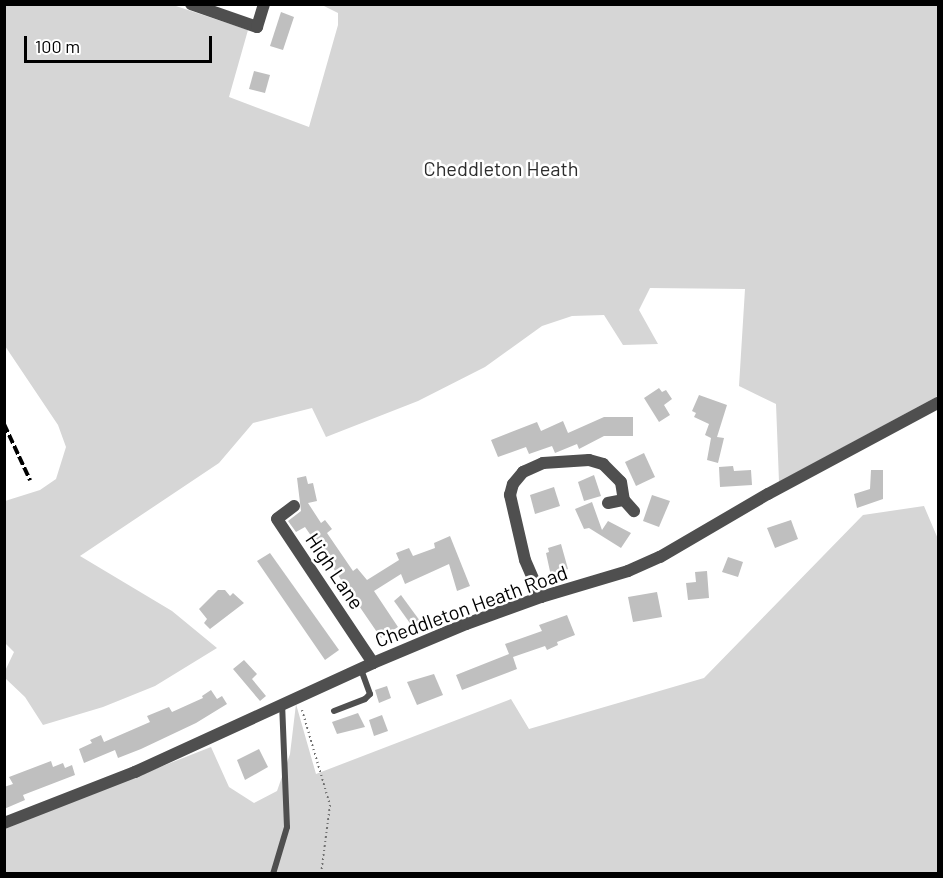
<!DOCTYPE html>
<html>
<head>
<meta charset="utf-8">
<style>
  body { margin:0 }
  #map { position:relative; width:943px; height:878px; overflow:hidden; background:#fff; font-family:Barlow,sans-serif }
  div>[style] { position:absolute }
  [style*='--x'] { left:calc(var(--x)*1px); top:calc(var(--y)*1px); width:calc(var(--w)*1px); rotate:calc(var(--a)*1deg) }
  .green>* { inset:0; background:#d6d6d6 }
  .building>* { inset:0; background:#bfbfbf }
  .path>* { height:2px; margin-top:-1px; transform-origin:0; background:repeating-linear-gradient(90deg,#717171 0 1.5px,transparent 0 4.5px) }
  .service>* { height:6px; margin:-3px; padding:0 3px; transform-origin:3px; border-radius:3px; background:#4f4f4f }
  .minor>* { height:12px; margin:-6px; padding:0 6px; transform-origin:6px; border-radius:6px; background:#4f4f4f }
  .rail>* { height:4px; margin-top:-2px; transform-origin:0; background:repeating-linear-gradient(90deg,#000 0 9px,transparent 0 12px) }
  span { translate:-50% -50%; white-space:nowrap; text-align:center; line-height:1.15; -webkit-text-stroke:5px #fff; paint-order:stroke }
  .park-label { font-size:20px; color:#2d2d2d }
  .street-label { font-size:20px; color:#000 }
  .frame { position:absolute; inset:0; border:6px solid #000; pointer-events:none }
  .scale { position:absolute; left:24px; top:36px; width:188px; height:27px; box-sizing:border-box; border:3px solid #000; border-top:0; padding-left:8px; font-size:18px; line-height:21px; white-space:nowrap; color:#000; -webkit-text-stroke:4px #fff; paint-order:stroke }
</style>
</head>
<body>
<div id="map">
  <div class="green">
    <i style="clip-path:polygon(5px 5px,173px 5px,248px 30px,229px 97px,309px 127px,338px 25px,338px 13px,322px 5px,938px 5px,938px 396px,779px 482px,776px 404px,739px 386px,745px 289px,650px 288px,639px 310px,658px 344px,623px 345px,604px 315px,572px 316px,542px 326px,485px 367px,418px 401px,326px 437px,312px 408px,253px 423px,219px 463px,80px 556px,172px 611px,217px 648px,155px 686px,103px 707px,43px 725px,25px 697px,5px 678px,5px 671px,14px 652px,5px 643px,5px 501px,40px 490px,56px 479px,66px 447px,58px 425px,5px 346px)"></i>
    <i style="clip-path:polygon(924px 506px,938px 539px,938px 873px,5px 874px,5px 828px,211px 747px,229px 787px,254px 803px,277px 791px,290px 754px,296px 704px,316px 774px,511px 699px,529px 729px,704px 678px,863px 515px)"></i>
  </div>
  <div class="building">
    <i style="clip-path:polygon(281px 12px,294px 17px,283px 50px,270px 46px)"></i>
    <i style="clip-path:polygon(254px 71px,270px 75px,265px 93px,249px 89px)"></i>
    <i style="clip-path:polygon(659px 388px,662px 392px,666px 390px,672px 399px,664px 405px,670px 415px,659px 422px,644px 398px)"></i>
    <i style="clip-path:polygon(699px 395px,727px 405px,717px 437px,724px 438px,718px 463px,707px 460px,711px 438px,705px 435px,709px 424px,694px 417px,696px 413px,692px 411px)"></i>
    <i style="clip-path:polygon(604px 417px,633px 417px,633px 436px,604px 436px,579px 449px,577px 444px,555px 453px,552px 446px,529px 454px,526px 447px,498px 457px,491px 440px,537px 422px,541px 431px,563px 421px,568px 433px)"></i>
    <i style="clip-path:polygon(644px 453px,655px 477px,636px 486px,625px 462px)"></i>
    <i style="clip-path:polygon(733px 466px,734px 471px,751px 470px,752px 485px,720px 487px,719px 467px)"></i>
    <i style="clip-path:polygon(871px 470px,883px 470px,883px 499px,857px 508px,854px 494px,870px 489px)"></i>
    <i style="clip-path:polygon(594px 475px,601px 496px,584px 501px,578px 482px)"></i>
    <i style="clip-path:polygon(306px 476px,308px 484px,313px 483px,317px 501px,308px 503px,321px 523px,325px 520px,332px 529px,327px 533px,353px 571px,357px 568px,367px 580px,399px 560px,396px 553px,409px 548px,413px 556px,435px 548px,434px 543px,450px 536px,470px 586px,457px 591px,449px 564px,405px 584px,401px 574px,374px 591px,398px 627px,381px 638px,305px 527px,296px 532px,288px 521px,301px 511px,297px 478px)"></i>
    <i style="clip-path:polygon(554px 487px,560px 506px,535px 514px,530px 495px)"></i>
    <i style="clip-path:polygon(652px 495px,670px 501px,659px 527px,643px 521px)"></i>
    <i style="clip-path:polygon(592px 502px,602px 530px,608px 521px,631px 533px,621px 548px,589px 528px,584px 529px,575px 509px)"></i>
    <i style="clip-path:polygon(791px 520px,798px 539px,775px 548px,767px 528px)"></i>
    <i style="clip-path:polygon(561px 544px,568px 569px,551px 576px,546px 553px,549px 552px,548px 548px)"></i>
    <i style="clip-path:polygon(270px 553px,339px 650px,325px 660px,257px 561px)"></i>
    <i style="clip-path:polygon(728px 557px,743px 562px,738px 577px,722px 572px)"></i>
    <i style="clip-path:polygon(707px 571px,709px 598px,688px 600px,686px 583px,696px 582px,695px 572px)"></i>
    <i style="clip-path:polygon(218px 590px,225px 590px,230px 596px,233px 593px,244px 603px,210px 629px,204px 623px,207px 619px,199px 609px)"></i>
    <i style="clip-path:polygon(657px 592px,662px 617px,633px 622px,628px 597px)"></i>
    <i style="clip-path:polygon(401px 595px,420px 621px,412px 626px,394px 601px)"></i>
    <i style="clip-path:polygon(567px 615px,575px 635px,557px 642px,558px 645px,547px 650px,545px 646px,513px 657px,517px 669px,462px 690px,456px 675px,509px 654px,505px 644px,542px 631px,539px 625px)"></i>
    <i style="clip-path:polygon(244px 660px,257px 674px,252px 679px,266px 696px,260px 701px,233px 669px)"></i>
    <i style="clip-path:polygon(434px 674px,443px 695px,417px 705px,407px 682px)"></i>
    <i style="clip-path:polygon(387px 686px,391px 698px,379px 703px,375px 690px)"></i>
    <i style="clip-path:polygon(211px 690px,217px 699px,222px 696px,227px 704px,196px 723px,141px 749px,118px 758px,115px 750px,84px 763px,79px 749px,92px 743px,90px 740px,101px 735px,104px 742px,150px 722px,147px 716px,169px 707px,172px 712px,203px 698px,202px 696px)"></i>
    <i style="clip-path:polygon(358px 713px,365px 727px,337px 734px,332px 722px)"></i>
    <i style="clip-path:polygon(382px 715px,388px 731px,374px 736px,369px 720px)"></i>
    <i style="clip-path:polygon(259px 749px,268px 767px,245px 780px,237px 760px)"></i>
    <i style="clip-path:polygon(51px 761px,53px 767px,63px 763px,65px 768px,72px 765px,75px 775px,23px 795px,25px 800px,4px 809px,4px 787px,13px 784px,9px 777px)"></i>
  </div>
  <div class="path">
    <i style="--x:302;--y:710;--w:99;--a:73.6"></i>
    <i style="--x:330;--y:805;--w:70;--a:97.4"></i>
  </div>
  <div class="service">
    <i style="--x:334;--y:711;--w:33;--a:-21"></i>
    <i style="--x:365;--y:699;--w:7;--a:-45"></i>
    <i style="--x:370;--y:694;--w:27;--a:-110"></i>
    <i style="--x:273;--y:874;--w:49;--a:-73.4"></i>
    <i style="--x:287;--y:827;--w:122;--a:-92.3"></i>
  </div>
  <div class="minor">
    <i style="--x:191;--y:4;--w:70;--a:19.2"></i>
    <i style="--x:257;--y:27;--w:24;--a:-73"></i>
    <i style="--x:608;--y:503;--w:16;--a:-11"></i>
    <i style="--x:624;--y:500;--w:15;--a:48"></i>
    <i style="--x:294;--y:506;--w:21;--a:143"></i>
    <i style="--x:277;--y:519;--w:173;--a:56.3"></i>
    <i style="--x:541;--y:597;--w:40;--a:-113.4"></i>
    <i style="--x:525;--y:560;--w:67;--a:-103"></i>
    <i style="--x:510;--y:495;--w:11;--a:-75"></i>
    <i style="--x:513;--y:484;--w:16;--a:-50"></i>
    <i style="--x:523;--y:472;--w:22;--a:-24"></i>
    <i style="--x:543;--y:463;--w:46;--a:-3.7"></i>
    <i style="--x:589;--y:460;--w:15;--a:16"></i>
    <i style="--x:603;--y:464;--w:25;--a:45"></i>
    <i style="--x:621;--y:482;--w:18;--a:81"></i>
    <i style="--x:4;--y:823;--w:141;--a:-21.3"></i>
    <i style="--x:135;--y:772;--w:262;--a:-24.6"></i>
    <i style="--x:373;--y:663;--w:101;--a:-22.8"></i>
    <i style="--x:466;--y:624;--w:80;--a:-19.8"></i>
    <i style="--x:541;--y:597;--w:91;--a:-16.6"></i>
    <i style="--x:628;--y:571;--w:35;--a:-24"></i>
    <i style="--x:660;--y:557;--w:125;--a:-30.3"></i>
    <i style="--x:768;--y:494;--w:193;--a:-28.2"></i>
  </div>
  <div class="rail">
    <i style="--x:4;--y:424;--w:62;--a:65.1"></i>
  </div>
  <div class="park-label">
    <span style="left:501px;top:168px">Cheddleton Heath</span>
  </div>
  <div class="street-label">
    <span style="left:335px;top:571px;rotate:56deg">High Lane</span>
    <span style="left:471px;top:606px;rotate:-20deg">Cheddleton Heath Road</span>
  </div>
  <div class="frame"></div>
  <div class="scale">100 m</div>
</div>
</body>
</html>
